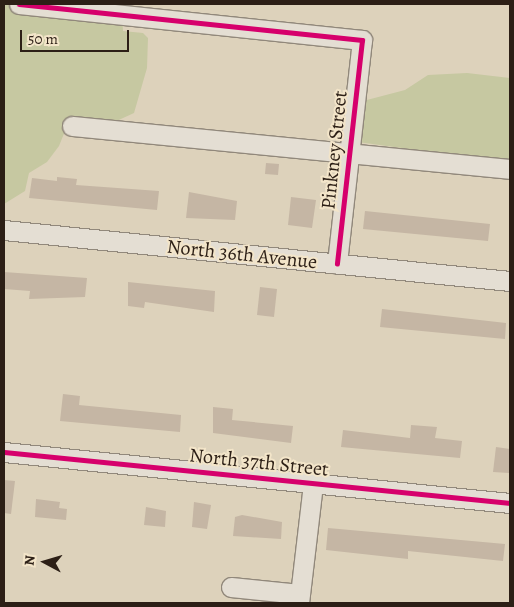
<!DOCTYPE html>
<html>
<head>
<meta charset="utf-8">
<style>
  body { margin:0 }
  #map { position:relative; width:514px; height:607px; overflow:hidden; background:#ddd2bb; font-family:Alegreya,serif }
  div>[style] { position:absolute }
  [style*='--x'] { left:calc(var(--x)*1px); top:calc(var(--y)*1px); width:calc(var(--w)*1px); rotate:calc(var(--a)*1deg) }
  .green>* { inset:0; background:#c6c8a1 }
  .building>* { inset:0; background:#c5b6a4 }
  .roads { filter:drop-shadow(1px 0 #91887b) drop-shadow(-1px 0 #91887b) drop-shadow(0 1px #91887b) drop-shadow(0 -1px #91887b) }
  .minor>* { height:19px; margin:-9.5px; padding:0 9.5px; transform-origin:9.5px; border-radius:9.5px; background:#e4ded3 }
  .cycleway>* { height:5px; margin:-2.5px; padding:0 2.5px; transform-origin:2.5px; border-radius:2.5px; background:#d6006c }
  span { translate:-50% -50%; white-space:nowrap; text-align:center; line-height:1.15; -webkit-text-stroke:4px #f3e5c9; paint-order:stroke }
  .street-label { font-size:20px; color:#2c1f16 }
  .frame { position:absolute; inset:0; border:5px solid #2c1f16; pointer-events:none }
  .north { position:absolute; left:20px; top:537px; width:50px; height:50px; -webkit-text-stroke:4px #f3e5c9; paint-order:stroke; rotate:276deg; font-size:14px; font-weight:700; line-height:20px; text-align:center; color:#2c1f16 }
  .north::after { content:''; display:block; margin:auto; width:18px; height:22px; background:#2c1f16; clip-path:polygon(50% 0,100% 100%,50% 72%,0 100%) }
  .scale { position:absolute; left:20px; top:30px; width:109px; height:22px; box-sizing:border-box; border:2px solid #2c1f16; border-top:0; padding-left:6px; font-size:15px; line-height:18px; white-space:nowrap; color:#2c1f16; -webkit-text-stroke:4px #f3e5c9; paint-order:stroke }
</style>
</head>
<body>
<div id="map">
  <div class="green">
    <i style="clip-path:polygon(4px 4px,121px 4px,123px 31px,143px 33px,148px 38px,147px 68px,134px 113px,110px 124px,69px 121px,59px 146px,47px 162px,29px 173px,25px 191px,4px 204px)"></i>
    <i style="clip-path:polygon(467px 73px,510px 78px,510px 163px,358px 142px,363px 101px,405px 90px,428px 75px)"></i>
  </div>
  <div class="building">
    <i style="clip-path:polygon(266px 163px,279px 164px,278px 175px,265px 174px)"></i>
    <i style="clip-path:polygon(57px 177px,77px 179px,76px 185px,159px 191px,157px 210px,29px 198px,32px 178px,57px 181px)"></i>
    <i style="clip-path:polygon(189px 192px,237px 201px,235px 220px,186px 218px)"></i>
    <i style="clip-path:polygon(291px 197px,316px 200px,312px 228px,288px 225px)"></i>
    <i style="clip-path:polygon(365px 211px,490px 224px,488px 241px,363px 229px)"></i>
    <i style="clip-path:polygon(4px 272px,87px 278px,85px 297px,29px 299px,30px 291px,4px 289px)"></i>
    <i style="clip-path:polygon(128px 282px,215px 291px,214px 312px,145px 302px,144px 308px,128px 306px)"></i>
    <i style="clip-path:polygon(260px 287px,277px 289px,274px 317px,257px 315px)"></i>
    <i style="clip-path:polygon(382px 309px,506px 323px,505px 339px,380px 327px)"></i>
    <i style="clip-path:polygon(63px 394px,80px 396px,79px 405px,181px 415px,180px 432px,60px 421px)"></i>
    <i style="clip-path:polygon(213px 407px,233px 409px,232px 420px,293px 426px,291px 443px,213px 433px)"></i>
    <i style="clip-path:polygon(411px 425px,437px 427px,435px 438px,462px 441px,460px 458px,341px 447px,343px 430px,410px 438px)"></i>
    <i style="clip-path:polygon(496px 447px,510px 449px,509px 473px,493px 472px)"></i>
    <i style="clip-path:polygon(4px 480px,15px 481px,11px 514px,4px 513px)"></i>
    <i style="clip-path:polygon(36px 499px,60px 502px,59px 508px,67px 509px,66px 520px,35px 517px)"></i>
    <i style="clip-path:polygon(194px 502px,211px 505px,207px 529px,192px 527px)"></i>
    <i style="clip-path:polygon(146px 507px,166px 511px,165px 527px,144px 525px)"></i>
    <i style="clip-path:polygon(242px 515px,282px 522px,281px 539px,233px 536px,235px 517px)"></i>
    <i style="clip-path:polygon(328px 528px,505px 544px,503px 561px,408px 551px,408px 559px,326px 550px)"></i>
  </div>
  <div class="roads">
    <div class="minor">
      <i style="--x:19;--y:4;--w:345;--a:6"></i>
      <i style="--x:362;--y:40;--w:225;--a:96.4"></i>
      <i style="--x:72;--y:126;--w:440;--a:5.6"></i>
      <i style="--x:4;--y:230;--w:509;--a:5.76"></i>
      <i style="--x:4;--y:452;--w:509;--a:5.76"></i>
      <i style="--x:231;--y:587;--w:69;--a:5.8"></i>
      <i style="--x:299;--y:603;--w:121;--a:-83.3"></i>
    </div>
  </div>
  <div class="cycleway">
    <i style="--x:19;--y:4;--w:345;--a:6"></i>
    <i style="--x:362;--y:40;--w:225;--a:96.4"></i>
    <i style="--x:4;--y:452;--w:509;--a:5.76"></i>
  </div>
  <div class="street-label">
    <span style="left:334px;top:150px;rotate:-84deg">Pinkney Street</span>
    <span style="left:242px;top:254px;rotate:6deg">North 36th Avenue</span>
    <span style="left:259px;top:462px;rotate:6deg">North 37th Street</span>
  </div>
  <div class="frame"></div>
  <div class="north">N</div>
  <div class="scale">50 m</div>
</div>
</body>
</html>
